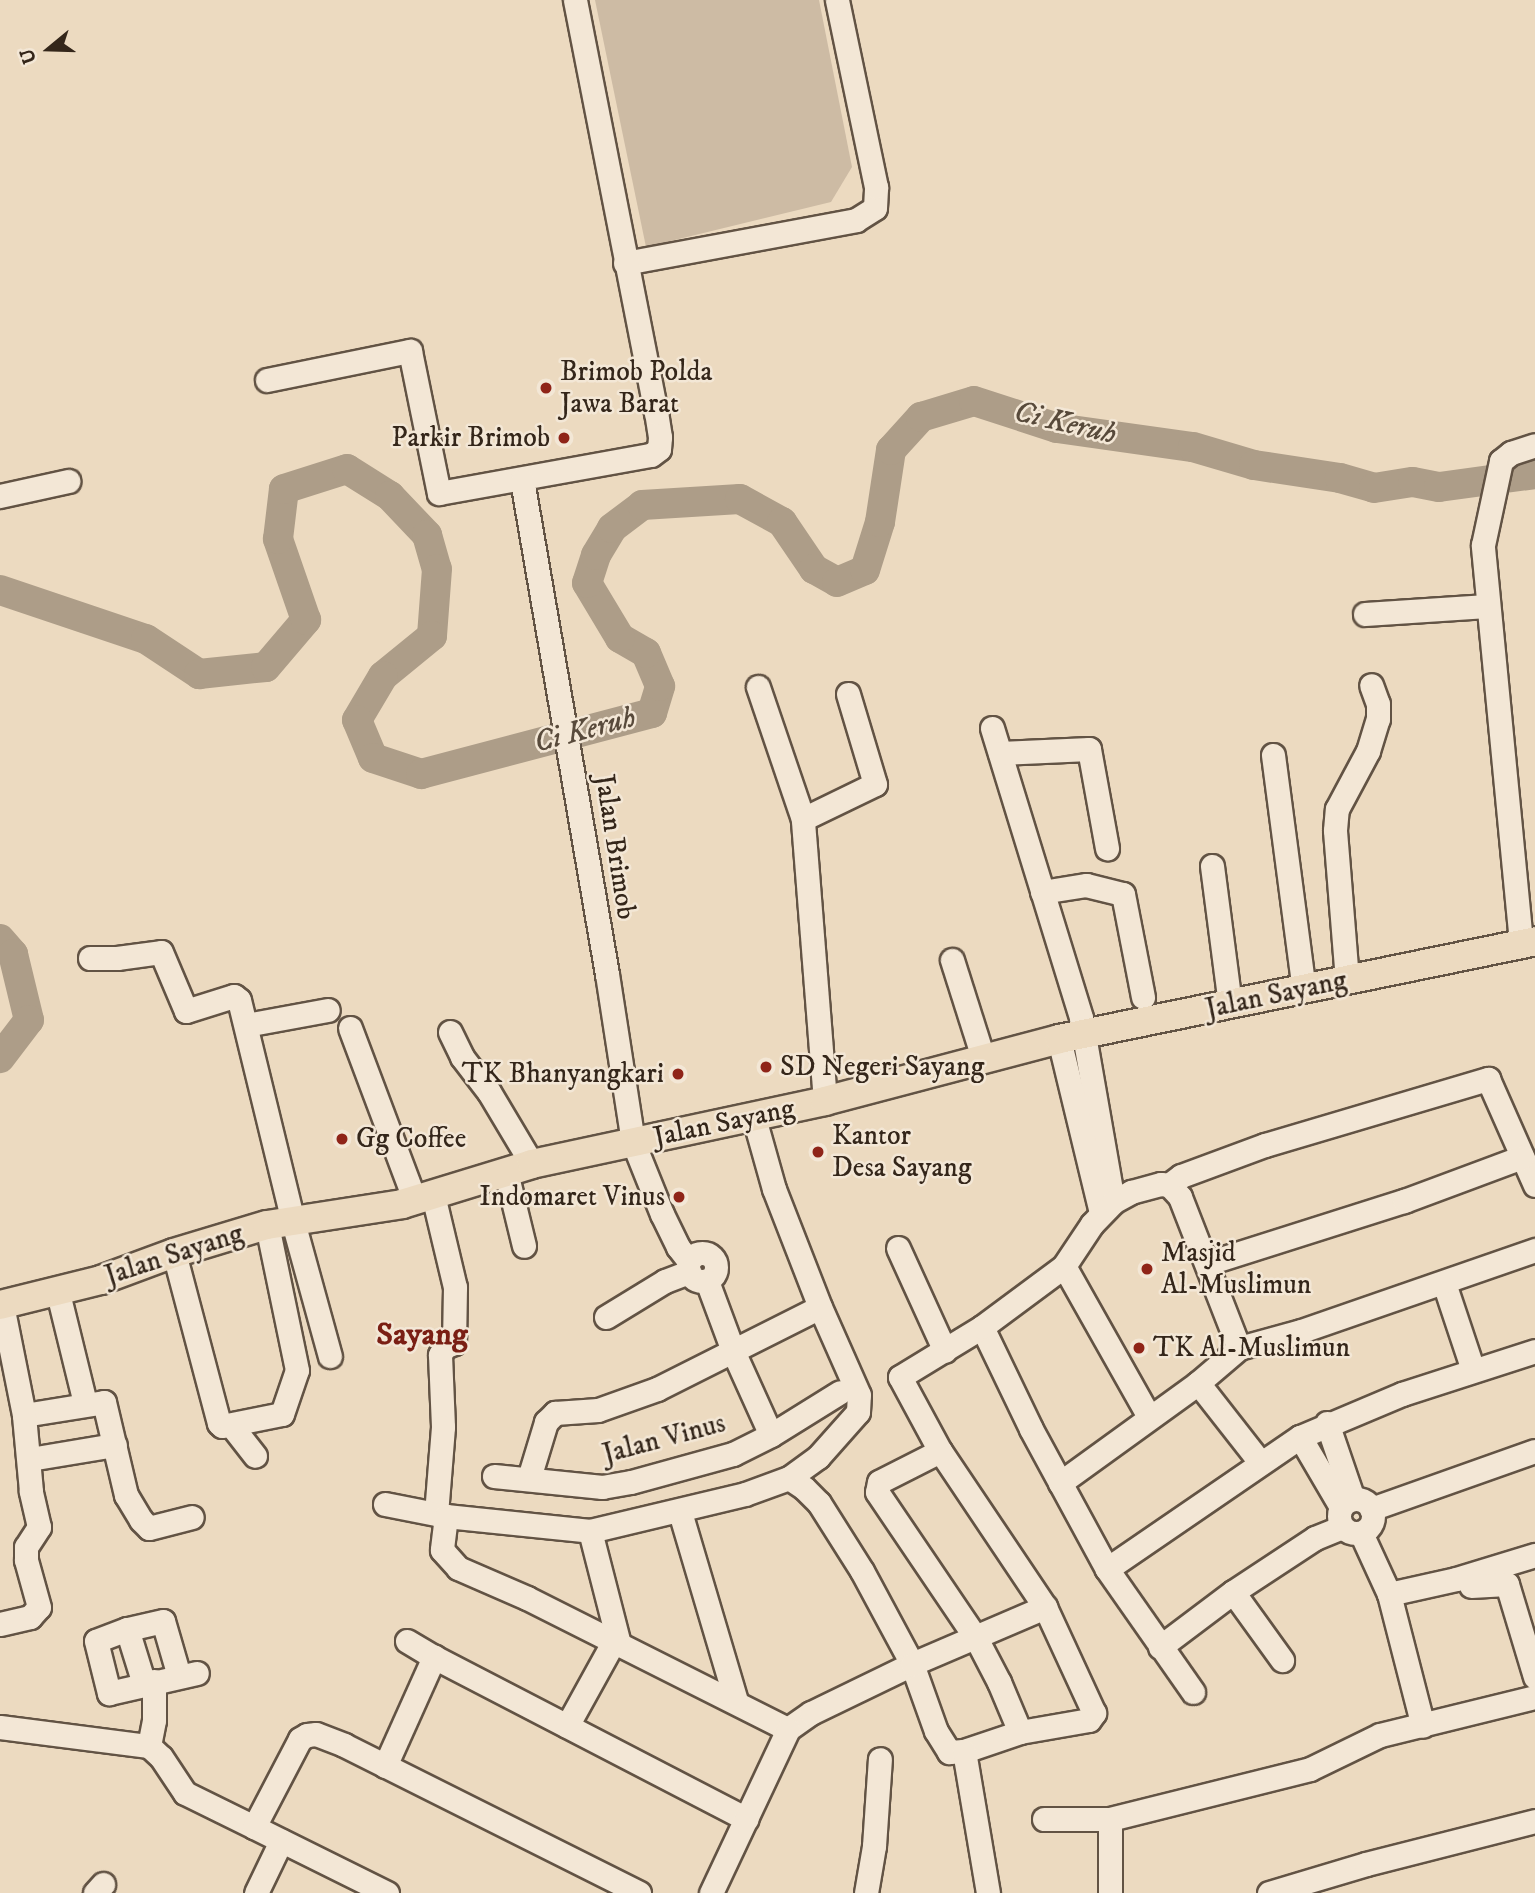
<!DOCTYPE html>
<html>
<head>
<meta charset="utf-8">
<style>
  body { margin:0 }
  #map { position:relative; width:1535px; height:1893px; overflow:hidden; background:#ecdac0; font-family:"IM FELL DW Pica",serif }
  div>[style] { position:absolute }
  [style*='--x'] { left:calc(var(--x)*1px); top:calc(var(--y)*1px); width:calc(var(--w)*1px); rotate:calc(var(--a)*1deg) }
  .green>* { inset:0; background:#cdbba4 }
  .river>* { height:30px; margin:-15px; padding:0 15px; transform-origin:15px; border-radius:15px; background:#ad9d88 }
  .roads { filter:drop-shadow(2px 0 #625344) drop-shadow(-2px 0 #625344) drop-shadow(0 2px #625344) drop-shadow(0 -2px #625344) }
  .minor>* { height:23px; margin:-11.5px; padding:0 11.5px; transform-origin:11.5px; border-radius:11.5px; background:#f3e7d6 }
  .minor>.ring { margin:-11.5px; padding:0; box-sizing:content-box; background:none; border:23px solid #f3e7d6; border-radius:50% }
  .major>* { height:28px; margin:-14px; padding:0 14px; transform-origin:14px; border-radius:14px; background:#ecdac0 }
  .dots>* { width:19px; height:19px; translate:-50% -50%; box-sizing:border-box; border:4px solid #f3e7d6; border-radius:50% }
  span { translate:-50% -50%; white-space:nowrap; text-align:center; line-height:1.15; -webkit-text-stroke:5px #f3e7d6; paint-order:stroke }
  .poi-label { font-size:28px; color:#34261a }
  .left { translate:0 -50%; text-align:left }
  .right { translate:-100% -50%; text-align:right }
  .street-label { font-size:28px; color:#34261a }
  .water-label { font-size:30px; color:#584a3b; font-style:italic }
  .quarter-label { font-size:32px; color:#7a1f14; font-weight:700 }
  .north { position:absolute; left:14px; top:14px; width:70px; height:70px; -webkit-text-stroke:5px #f3e7d6; paint-order:stroke; rotate:251deg; font-size:19px; font-weight:700; line-height:28px; text-align:center; color:#34261a }
  .north::after { content:''; display:block; margin:auto; width:24px; height:32px; background:#34261a; clip-path:polygon(50% 0,100% 100%,50% 72%,0 100%) }
</style>
</head>
<body>
<div id="map">
  <div class="green">
    <i style="clip-path:polygon(595px 0,819px 0,852px 167px,831px 202px,646px 247px)"></i>
  </div>
  <div class="river">
    <i style="--x:0;--y:590;--w:154;--a:18.6"></i>
    <i style="--x:146;--y:639;--w:64;--a:33.4"></i>
    <i style="--x:199;--y:674;--w:67;--a:-6"></i>
    <i style="--x:266;--y:667;--w:62;--a:-49.6"></i>
    <i style="--x:306;--y:620;--w:86;--a:-109.1"></i>
    <i style="--x:278;--y:539;--w:50;--a:-83.2"></i>
    <i style="--x:284;--y:489;--w:66;--a:-17.6"></i>
    <i style="--x:347;--y:469;--w:51;--a:32.1"></i>
    <i style="--x:390;--y:496;--w:54;--a:46.5"></i>
    <i style="--x:427;--y:535;--w:35;--a:74"></i>
    <i style="--x:437;--y:569;--w:67;--a:94.3"></i>
    <i style="--x:432;--y:636;--w:63;--a:140.8"></i>
    <i style="--x:383;--y:676;--w:51;--a:120.6"></i>
    <i style="--x:357;--y:720;--w:41;--a:67.2"></i>
    <i style="--x:373;--y:758;--w:51;--a:18.4"></i>
    <i style="--x:421;--y:774;--w:239;--a:-14.8"></i>
    <i style="--x:652;--y:713;--w:28;--a:-73"></i>
    <i style="--x:660;--y:686;--w:36;--a:-113"></i>
    <i style="--x:646;--y:653;--w:30;--a:-150"></i>
    <i style="--x:620;--y:638;--w:64;--a:-121"></i>
    <i style="--x:587;--y:583;--w:29;--a:-72"></i>
    <i style="--x:596;--y:555;--w:31;--a:-59"></i>
    <i style="--x:612;--y:528;--w:38;--a:-37"></i>
    <i style="--x:642;--y:505;--w:98;--a:-3.5"></i>
    <i style="--x:740;--y:499;--w:48;--a:28.7"></i>
    <i style="--x:782;--y:522;--w:57;--a:55.8"></i>
    <i style="--x:814;--y:569;--w:26;--a:29"></i>
    <i style="--x:837;--y:582;--w:30;--a:-23"></i>
    <i style="--x:865;--y:570;--w:50;--a:-72.6"></i>
    <i style="--x:880;--y:522;--w:73;--a:-81.3"></i>
    <i style="--x:891;--y:450;--w:45;--a:-47.7"></i>
    <i style="--x:921;--y:417;--w:55;--a:-16.8"></i>
    <i style="--x:974;--y:401;--w:87;--a:18"></i>
    <i style="--x:1057;--y:428;--w:137;--a:8"></i>
    <i style="--x:1193;--y:447;--w:64;--a:16.4"></i>
    <i style="--x:1254;--y:465;--w:87;--a:8.6"></i>
    <i style="--x:1340;--y:478;--w:35;--a:16"></i>
    <i style="--x:1374;--y:488;--w:39;--a:-9"></i>
    <i style="--x:1413;--y:482;--w:26;--a:11"></i>
    <i style="--x:1439;--y:487;--w:97;--a:-7.7"></i>
    <i style="--x:0;--y:939;--w:20;--a:49"></i>
    <i style="--x:13;--y:954;--w:68;--a:76.4"></i>
    <i style="--x:29;--y:1020;--w:48;--a:127.3"></i>
  </div>
  <div class="roads">
    <div class="minor">
      <i style="--x:625;--y:263;--w:235;--a:-10.5"></i>
      <i style="--x:856;--y:220;--w:22;--a:-32"></i>
      <i style="--x:875;--y:208;--w:21;--a:-87"></i>
      <i style="--x:876;--y:187;--w:191;--a:-101.8"></i>
      <i style="--x:267;--y:380;--w:146;--a:-11.5"></i>
      <i style="--x:410;--y:351;--w:145;--a:78.5"></i>
      <i style="--x:439;--y:493;--w:215;--a:-10.2"></i>
      <i style="--x:651;--y:455;--w:10;--a:-37"></i>
      <i style="--x:659;--y:449;--w:12;--a:-85"></i>
      <i style="--x:660;--y:437;--w:24;--a:-99"></i>
      <i style="--x:656;--y:413;--w:421;--a:-101.1"></i>
      <i style="--x:522;--y:480;--w:501;--a:80.24"></i>
      <i style="--x:607;--y:974;--w:170;--a:81.2"></i>
      <i style="--x:633;--y:1142;--w:78;--a:68.1"></i>
      <i style="--x:662;--y:1214;--w:37;--a:64"></i>
      <i style="--x:678;--y:1247;--w:18;--a:52"></i>
      <i style="--x:0;--y:496;--w:70;--a:-12.4"></i>
      <i style="--x:1365;--y:614;--w:122;--a:-3.8"></i>
      <i style="--x:758;--y:687;--w:139;--a:71.2"></i>
      <i style="--x:992;--y:728;--w:303;--a:72.9"></i>
      <i style="--x:1081;--y:1018;--w:187;--a:80.1"></i>
      <i style="--x:1000;--y:753;--w:89;--a:-2.6"></i>
      <i style="--x:1089;--y:749;--w:101;--a:79.7"></i>
      <i style="--x:1273;--y:755;--w:236;--a:82.5"></i>
      <i style="--x:1212;--y:866;--w:140;--a:82.6"></i>
      <i style="--x:1042;--y:892;--w:45;--a:-9"></i>
      <i style="--x:1086;--y:885;--w:38;--a:14"></i>
      <i style="--x:1123;--y:894;--w:105;--a:79"></i>
      <i style="--x:1521;--y:942;--w:399;--a:-95.5"></i>
      <i style="--x:1483;--y:545;--w:86;--a:-77.9"></i>
      <i style="--x:1501;--y:461;--w:13;--a:-39"></i>
      <i style="--x:1511;--y:453;--w:25;--a:-18"></i>
      <i style="--x:90;--y:958;--w:27;--a:0"></i>
      <i style="--x:117;--y:958;--w:44;--a:-7.8"></i>
      <i style="--x:161;--y:952;--w:64;--a:67"></i>
      <i style="--x:186;--y:1011;--w:50;--a:-17.4"></i>
      <i style="--x:234;--y:996;--w:6;--a:39"></i>
      <i style="--x:239;--y:1000;--w:228;--a:76.3"></i>
      <i style="--x:293;--y:1222;--w:139;--a:74.6"></i>
      <i style="--x:952;--y:960;--w:103;--a:72.4"></i>
      <i style="--x:1347;--y:980;--w:150;--a:-94.6"></i>
      <i style="--x:1335;--y:830;--w:21;--a:-85"></i>
      <i style="--x:1337;--y:809;--w:66;--a:-61.9"></i>
      <i style="--x:1368;--y:751;--w:34;--a:-73"></i>
      <i style="--x:1378;--y:719;--w:15;--a:-90"></i>
      <i style="--x:1378;--y:704;--w:20;--a:-110"></i>
      <i style="--x:246;--y:1025;--w:83;--a:-10.4"></i>
      <i style="--x:350;--y:1028;--w:185;--a:69.4"></i>
      <i style="--x:450;--y:1032;--w:28;--a:64"></i>
      <i style="--x:462;--y:1057;--w:44;--a:52.4"></i>
      <i style="--x:489;--y:1092;--w:84;--a:59.2"></i>
      <i style="--x:1059;--y:1039;--w:179;--a:76.4"></i>
      <i style="--x:825;--y:1101;--w:283;--a:-94.5"></i>
      <i style="--x:803;--y:819;--w:80;--a:-25.9"></i>
      <i style="--x:875;--y:784;--w:94;--a:-106.7"></i>
      <i style="--x:506;--y:1172;--w:76;--a:76.3"></i>
      <i style="--x:1169;--y:1185;--w:15;--a:-37"></i>
      <i style="--x:1181;--y:1176;--w:90;--a:-20.3"></i>
      <i style="--x:1265;--y:1145;--w:233;--a:-16.5"></i>
      <i style="--x:1488;--y:1079;--w:116;--a:66.1"></i>
      <i style="--x:433;--y:1195;--w:95;--a:76.6"></i>
      <i style="--x:455;--y:1287;--w:56;--a:91"></i>
      <i style="--x:454;--y:1343;--w:11;--a:158"></i>
      <i style="--x:444;--y:1347;--w:9;--a:117"></i>
      <i style="--x:440;--y:1355;--w:72;--a:87.6"></i>
      <i style="--x:443;--y:1427;--w:87;--a:94.6"></i>
      <i style="--x:898;--y:1248;--w:113;--a:65.5"></i>
      <i class="ring" style="left:688px;top:1253px;width:5px;height:5px"></i>
      <i style="--x:174;--y:1253;--w:176;--a:75.2"></i>
      <i style="--x:219;--y:1423;--w:4;--a:45"></i>
      <i style="--x:222;--y:1426;--w:61;--a:-11.3"></i>
      <i style="--x:282;--y:1414;--w:46;--a:-71.2"></i>
      <i style="--x:297;--y:1370;--w:148;--a:-101.7"></i>
      <i style="--x:1208;--y:1263;--w:206;--a:-17.6"></i>
      <i style="--x:1404;--y:1201;--w:126;--a:-20.4"></i>
      <i style="--x:1064;--y:1266;--w:173;--a:60.6"></i>
      <i style="--x:707;--y:1281;--w:75;--a:69.6"></i>
      <i style="--x:733;--y:1351;--w:92;--a:65.7"></i>
      <i style="--x:1444;--y:1283;--w:92;--a:71.6"></i>
      <i style="--x:58;--y:1293;--w:113;--a:76.2"></i>
      <i style="--x:606;--y:1317;--w:69;--a:-31.4"></i>
      <i style="--x:665;--y:1281;--w:26;--a:-21"></i>
      <i style="--x:982;--y:1327;--w:113;--a:64.3"></i>
      <i style="--x:1031;--y:1429;--w:159;--a:61.5"></i>
      <i style="--x:1107;--y:1569;--w:150;--a:55"></i>
      <i style="--x:1198;--y:1383;--w:100;--a:51.9"></i>
      <i style="--x:24;--y:1415;--w:81;--a:-9.2"></i>
      <i style="--x:104;--y:1402;--w:96;--a:76.7"></i>
      <i style="--x:126;--y:1495;--w:29;--a:59"></i>
      <i style="--x:141;--y:1520;--w:11;--a:45"></i>
      <i style="--x:149;--y:1528;--w:44;--a:-14.3"></i>
      <i style="--x:1327;--y:1423;--w:80;--a:71.1"></i>
      <i style="--x:231;--y:1425;--w:39;--a:52"></i>
      <i style="--x:1300;--y:1437;--w:81;--a:59.6"></i>
      <i style="--x:940;--y:1451;--w:68;--a:153.1"></i>
      <i style="--x:879;--y:1482;--w:10;--a:101"></i>
      <i style="--x:877;--y:1492;--w:176;--a:55.9"></i>
      <i style="--x:976;--y:1638;--w:50;--a:62.4"></i>
      <i style="--x:999;--y:1682;--w:54;--a:67.2"></i>
      <i style="--x:30;--y:1459;--w:86;--a:-9.4"></i>
      <i style="--x:494;--y:1476;--w:109;--a:5.8"></i>
      <i style="--x:602;--y:1487;--w:29;--a:-10"></i>
      <i style="--x:631;--y:1482;--w:106;--a:-15.4"></i>
      <i style="--x:733;--y:1454;--w:42;--a:-26.6"></i>
      <i style="--x:771;--y:1435;--w:81;--a:-31.9"></i>
      <i style="--x:529;--y:1478;--w:59;--a:-73.1"></i>
      <i style="--x:546;--y:1422;--w:13;--a:-45"></i>
      <i style="--x:555;--y:1413;--w:43;--a:-4"></i>
      <i style="--x:598;--y:1410;--w:63;--a:-19.6"></i>
      <i style="--x:657;--y:1389;--w:182;--a:-26.7"></i>
      <i style="--x:789;--y:1478;--w:18;--a:34"></i>
      <i style="--x:804;--y:1488;--w:21;--a:45"></i>
      <i style="--x:819;--y:1503;--w:80;--a:57.7"></i>
      <i style="--x:862;--y:1571;--w:106;--a:61.7"></i>
      <i style="--x:912;--y:1664;--w:71;--a:70.3"></i>
      <i style="--x:936;--y:1731;--w:25;--a:58"></i>
      <i style="--x:949;--y:1752;--w:15;--a:-4"></i>
      <i style="--x:964;--y:1751;--w:59;--a:-18.7"></i>
      <i style="--x:1020;--y:1732;--w:70;--a:-9.9"></i>
      <i style="--x:1089;--y:1720;--w:9;--a:-54"></i>
      <i style="--x:1094;--y:1713;--w:117;--a:-114.8"></i>
      <i style="--x:1045;--y:1607;--w:188;--a:-123.9"></i>
      <i style="--x:940;--y:1451;--w:84;--a:-118.4"></i>
      <i style="--x:900;--y:1377;--w:96;--a:-31.4"></i>
      <i style="--x:982;--y:1327;--w:102;--a:-36.6"></i>
      <i style="--x:1064;--y:1266;--w:50;--a:-56.3"></i>
      <i style="--x:1092;--y:1224;--w:30;--a:-46"></i>
      <i style="--x:1113;--y:1202;--w:21;--a:-29"></i>
      <i style="--x:1131;--y:1192;--w:31;--a:-15"></i>
      <i style="--x:1161;--y:1184;--w:8;--a:7"></i>
      <i style="--x:1169;--y:1185;--w:16;--a:47"></i>
      <i style="--x:1180;--y:1197;--w:162;--a:68.7"></i>
      <i style="--x:1060;--y:1483;--w:170;--a:-35.9"></i>
      <i style="--x:1198;--y:1383;--w:54;--a:-40.5"></i>
      <i style="--x:1239;--y:1348;--w:64;--a:-15.3"></i>
      <i style="--x:1301;--y:1331;--w:248;--a:-19.1"></i>
      <i class="ring" style="left:1339px;top:1499px;width:11px;height:11px"></i>
      <i style="--x:385;--y:1504;--w:62;--a:11.1"></i>
      <i style="--x:446;--y:1516;--w:145;--a:5.9"></i>
      <i style="--x:590;--y:1531;--w:159;--a:-13.4"></i>
      <i style="--x:745;--y:1494;--w:47;--a:-20"></i>
      <i style="--x:789;--y:1478;--w:36;--a:-36"></i>
      <i style="--x:818;--y:1457;--w:60;--a:-48.4"></i>
      <i style="--x:858;--y:1412;--w:17;--a:-87"></i>
      <i style="--x:859;--y:1395;--w:96;--a:-113.9"></i>
      <i style="--x:820;--y:1307;--w:127;--a:-111.3"></i>
      <i style="--x:774;--y:1189;--w:74;--a:-105.7"></i>
      <i style="--x:1371;--y:1509;--w:174;--a:-19.5"></i>
      <i style="--x:680;--y:1512;--w:197;--a:73.5"></i>
      <i style="--x:446;--y:1516;--w:34;--a:97"></i>
      <i style="--x:442;--y:1550;--w:24;--a:48"></i>
      <i style="--x:458;--y:1568;--w:75;--a:23.5"></i>
      <i style="--x:527;--y:1598;--w:292;--a:26.7"></i>
      <i style="--x:788;--y:1729;--w:28;--a:-35"></i>
      <i style="--x:811;--y:1713;--w:112;--a:-25.9"></i>
      <i style="--x:912;--y:1664;--w:145;--a:-23.2"></i>
      <i style="--x:590;--y:1531;--w:117;--a:75.6"></i>
      <i style="--x:1361;--y:1533;--w:67;--a:65.3"></i>
      <i style="--x:1389;--y:1594;--w:69;--a:-12.6"></i>
      <i style="--x:1456;--y:1579;--w:83;--a:-16.9"></i>
      <i style="--x:1107;--y:1569;--w:234;--a:-34.4"></i>
      <i style="--x:1300;--y:1437;--w:111;--a:-22.9"></i>
      <i style="--x:1402;--y:1394;--w:140;--a:-17.9"></i>
      <i style="--x:1471;--y:1586;--w:36;--a:-3"></i>
      <i style="--x:1507;--y:1584;--w:97;--a:73.2"></i>
      <i style="--x:1233;--y:1592;--w:84;--a:54.2"></i>
      <i style="--x:1389;--y:1594;--w:136;--a:75.6"></i>
      <i style="--x:0;--y:1624;--w:31;--a:-13"></i>
      <i style="--x:30;--y:1617;--w:13;--a:-48"></i>
      <i style="--x:39;--y:1607;--w:49;--a:-105.5"></i>
      <i style="--x:26;--y:1560;--w:13;--a:-90"></i>
      <i style="--x:26;--y:1547;--w:24;--a:-57"></i>
      <i style="--x:39;--y:1527;--w:37;--a:-103"></i>
      <i style="--x:31;--y:1491;--w:76;--a:-95.3"></i>
      <i style="--x:24;--y:1415;--w:112;--a:-101.3"></i>
      <i style="--x:127;--y:1629;--w:58;--a:72.8"></i>
      <i style="--x:407;--y:1641;--w:31;--a:31"></i>
      <i style="--x:1160;--y:1647;--w:91;--a:-37"></i>
      <i style="--x:1233;--y:1592;--w:98;--a:-33.4"></i>
      <i style="--x:1315;--y:1538;--w:29;--a:-22"></i>
      <i style="--x:179;--y:1676;--w:57;--a:-106.2"></i>
      <i style="--x:163;--y:1621;--w:37;--a:167"></i>
      <i style="--x:127;--y:1629;--w:33;--a:159"></i>
      <i style="--x:96;--y:1641;--w:54;--a:76"></i>
      <i style="--x:109;--y:1693;--w:90;--a:-12.8"></i>
      <i style="--x:567;--y:1726;--w:97;--a:-61.1"></i>
      <i style="--x:0;--y:1727;--w:150;--a:7.3"></i>
      <i style="--x:149;--y:1746;--w:16;--a:43"></i>
      <i style="--x:161;--y:1757;--w:43;--a:56.3"></i>
      <i style="--x:185;--y:1793;--w:77;--a:26.2"></i>
      <i style="--x:149;--y:1746;--w:26;--a:-79"></i>
      <i style="--x:154;--y:1720;--w:39;--a:-90"></i>
      <i style="--x:964;--y:1751;--w:144;--a:80.4"></i>
      <i style="--x:385;--y:1766;--w:120;--a:-65.8"></i>
      <i style="--x:434;--y:1657;--w:352;--a:27.4"></i>
      <i style="--x:1044;--y:1819;--w:66;--a:0"></i>
      <i style="--x:95;--y:1893;--w:12;--a:-48"></i>
      <i style="--x:256;--y:1893;--w:58;--a:-64.3"></i>
      <i style="--x:387;--y:1893;--w:148;--a:-153.6"></i>
      <i style="--x:254;--y:1827;--w:99;--a:-62.4"></i>
      <i style="--x:300;--y:1739;--w:8;--a:-30"></i>
      <i style="--x:307;--y:1735;--w:9;--a:-6"></i>
      <i style="--x:316;--y:1734;--w:30;--a:21"></i>
      <i style="--x:344;--y:1745;--w:330;--a:26.6"></i>
      <i style="--x:711;--y:1893;--w:181;--a:-64.8"></i>
      <i style="--x:866;--y:1893;--w:48;--a:-80.3"></i>
      <i style="--x:874;--y:1846;--w:87;--a:-86.1"></i>
      <i style="--x:1110;--y:1893;--w:74;--a:-90"></i>
      <i style="--x:1110;--y:1819;--w:206;--a:-14"></i>
      <i style="--x:1310;--y:1769;--w:78;--a:-25.9"></i>
      <i style="--x:1380;--y:1735;--w:160;--a:-13.8"></i>
      <i style="--x:1269;--y:1893;--w:101;--a:-16.6"></i>
      <i style="--x:1366;--y:1864;--w:174;--a:-14.3"></i>
    </div>
    <div class="major">
      <i style="--x:0;--y:1305;--w:104;--a:-13.9"></i>
      <i style="--x:101;--y:1280;--w:78;--a:-20.3"></i>
      <i style="--x:174;--y:1253;--w:97;--a:-16.8"></i>
      <i style="--x:267;--y:1225;--w:137;--a:-8.8"></i>
      <i style="--x:402;--y:1204;--w:136;--a:-17.1"></i>
      <i style="--x:532;--y:1164;--w:300;--a:-12.1"></i>
      <i style="--x:825;--y:1101;--w:242;--a:-14.8"></i>
      <i style="--x:1059;--y:1039;--w:486;--a:-11.6"></i>
    </div>
  </div>
  <div class="dots">
    <i style="left:546px;top:388px;background:#8f2418"></i>
    <i style="left:564px;top:438px;background:#8f2418"></i>
    <i style="left:766px;top:1067px;background:#8f2418"></i>
    <i style="left:678px;top:1074px;background:#8f2418"></i>
    <i style="left:342px;top:1139px;background:#8f2418"></i>
    <i style="left:818px;top:1152px;background:#8f2418"></i>
    <i style="left:679px;top:1197px;background:#8f2418"></i>
    <i style="left:1147px;top:1269px;background:#8f2418"></i>
    <i style="left:1139px;top:1348px;background:#8f2418"></i>
  </div>
  <div class="poi-label">
    <span class="left" style="left:560px;top:388px">Brimob Polda<br>Jawa Barat</span>
    <span class="right" style="left:550px;top:438px">Parkir Brimob</span>
    <span class="left" style="left:780px;top:1067px">SD Negeri Sayang</span>
    <span class="right" style="left:664px;top:1074px">TK Bhanyangkari</span>
    <span class="left" style="left:832px;top:1152px">Kantor<br>Desa Sayang</span>
    <span class="left" style="left:356px;top:1139px">Gg Coffee</span>
    <span class="right" style="left:665px;top:1197px">Indomaret Vinus</span>
    <span class="left" style="left:1161px;top:1269px">Masjid<br>Al-Muslimun</span>
    <span class="left" style="left:1153px;top:1348px">TK Al-Muslimun</span>
  </div>
  <div class="street-label">
    <span style="left:615px;top:847px;rotate:81deg">Jalan Brimob</span>
    <span style="left:1276px;top:995px;rotate:-12deg">Jalan Sayang</span>
    <span style="left:724px;top:1123px;rotate:-12deg">Jalan Sayang</span>
    <span style="left:174px;top:1255px;rotate:-18deg">Jalan Sayang</span>
    <span style="left:664px;top:1439px;rotate:-15deg">Jalan Vinus</span>
  </div>
  <div class="water-label">
    <span style="left:1065px;top:424px;rotate:13deg">Ci Keruh</span>
    <span style="left:585px;top:731px;rotate:-15deg">Ci Keruh</span>
  </div>
  <div class="quarter-label">
    <span style="left:422px;top:1335px">Sayang</span>
  </div>
  <div class="north">U</div>
</div>
</body>
</html>
